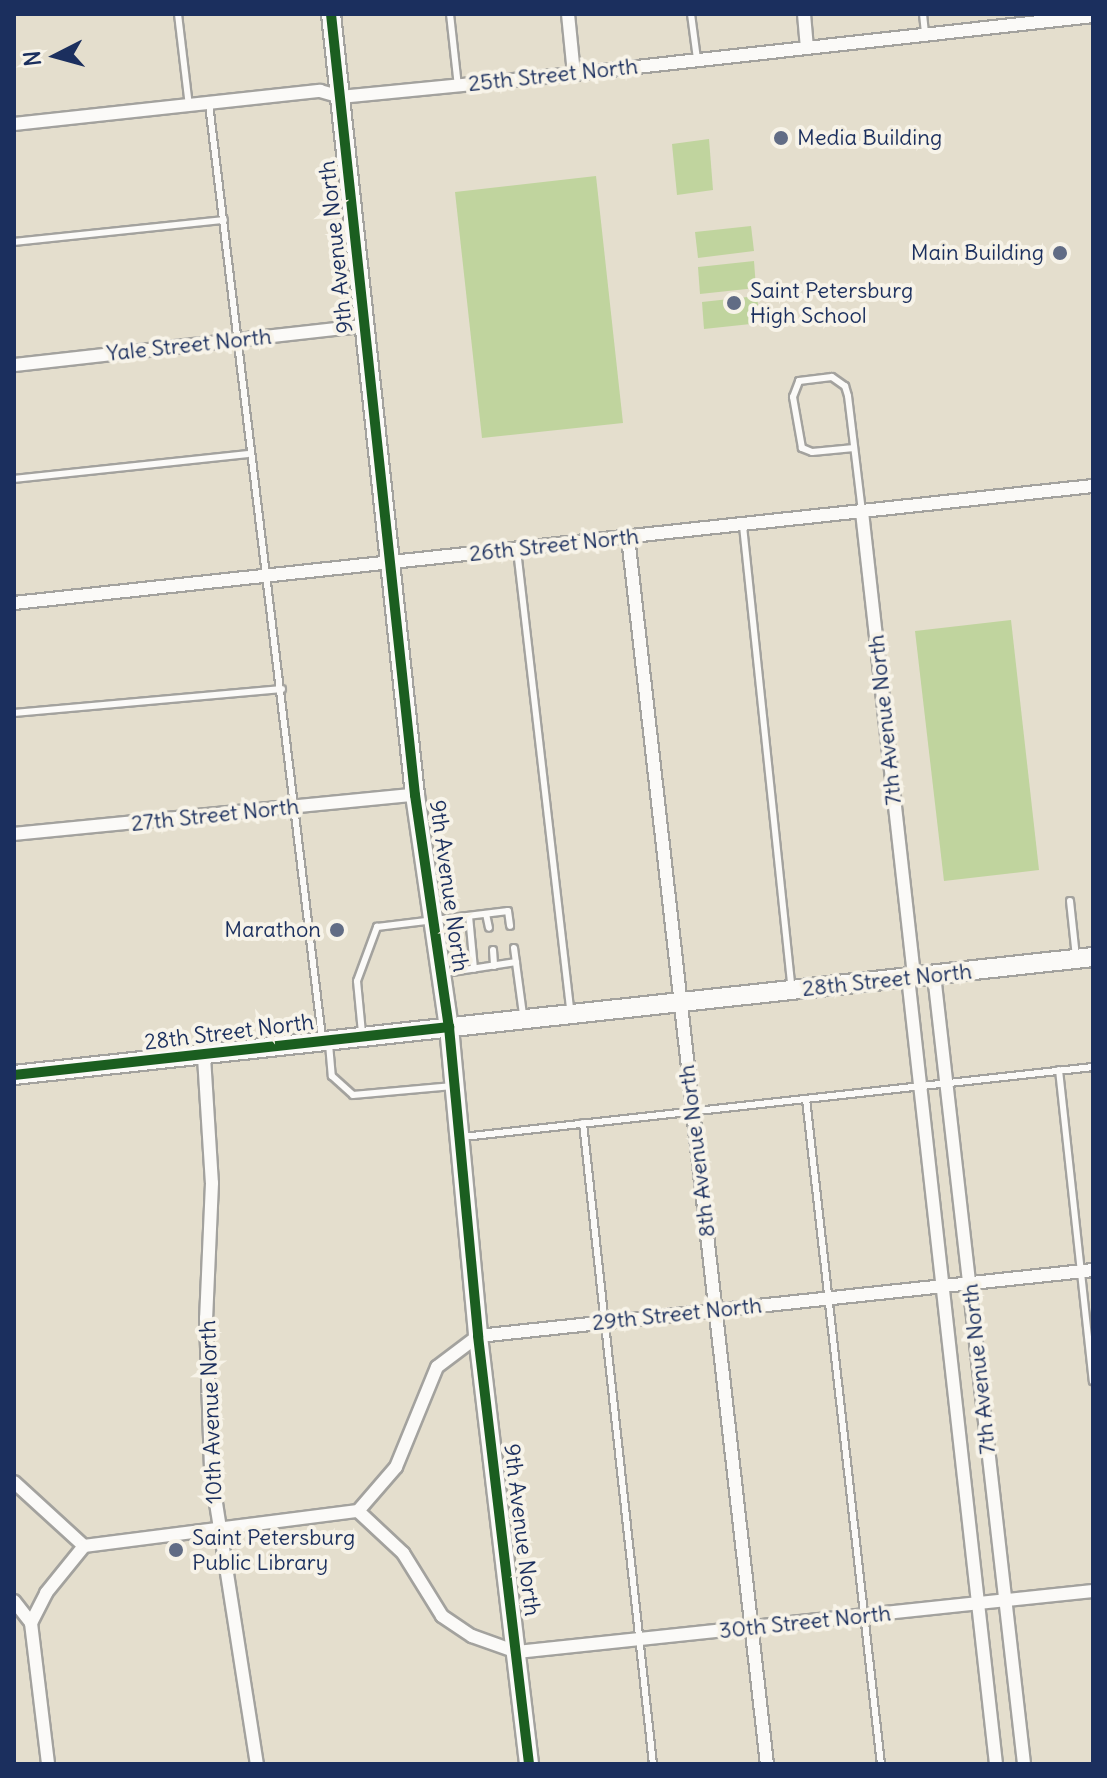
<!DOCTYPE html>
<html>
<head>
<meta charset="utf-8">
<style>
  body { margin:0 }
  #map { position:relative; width:1107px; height:1778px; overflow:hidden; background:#e4decd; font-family:Delius,sans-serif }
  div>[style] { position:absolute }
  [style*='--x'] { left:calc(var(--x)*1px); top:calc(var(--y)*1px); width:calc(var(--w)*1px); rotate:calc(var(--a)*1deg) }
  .green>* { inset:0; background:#c0d49e }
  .roads { filter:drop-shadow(2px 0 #a3a29e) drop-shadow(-2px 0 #a3a29e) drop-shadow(0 2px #a3a29e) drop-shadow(0 -2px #a3a29e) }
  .lane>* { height:6px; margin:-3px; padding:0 3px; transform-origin:3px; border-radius:3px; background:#fbfaf8 }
  .street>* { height:12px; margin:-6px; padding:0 6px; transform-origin:6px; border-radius:6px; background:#fbfaf8 }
  .secondary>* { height:18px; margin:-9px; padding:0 9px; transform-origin:9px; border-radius:9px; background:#fbfaf8 }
  .cycleway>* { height:10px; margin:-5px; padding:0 5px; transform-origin:5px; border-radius:5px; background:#1b5e20 }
  .dots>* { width:22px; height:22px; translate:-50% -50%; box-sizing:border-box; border:4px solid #f7f3e8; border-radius:50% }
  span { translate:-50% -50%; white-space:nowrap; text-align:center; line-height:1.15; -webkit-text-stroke:8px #f7f3e8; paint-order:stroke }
  .street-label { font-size:22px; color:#1b2f5e }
  .poi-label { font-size:22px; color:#1b2f5e }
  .left { translate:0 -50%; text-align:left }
  .right { translate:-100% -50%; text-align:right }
  .frame { position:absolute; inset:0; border:16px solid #1b2f5e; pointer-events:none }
  .north { position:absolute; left:16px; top:16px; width:80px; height:80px; -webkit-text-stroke:6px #f7f3e8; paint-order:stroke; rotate:264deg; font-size:22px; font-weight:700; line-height:32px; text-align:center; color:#1b2f5e }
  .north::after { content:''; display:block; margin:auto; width:28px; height:36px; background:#1b2f5e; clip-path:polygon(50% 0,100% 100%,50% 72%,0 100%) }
</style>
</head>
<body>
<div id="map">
  <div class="green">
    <i style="clip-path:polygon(709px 139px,713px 190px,677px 195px,672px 144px)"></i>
    <i style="clip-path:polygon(596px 176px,623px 423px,482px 438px,455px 192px)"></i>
    <i style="clip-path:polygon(751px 226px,754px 251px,698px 258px,695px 232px)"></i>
    <i style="clip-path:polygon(754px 261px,756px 288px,700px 294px,698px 267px)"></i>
    <i style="clip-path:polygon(757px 296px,760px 323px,704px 329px,702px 302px)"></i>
    <i style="clip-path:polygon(1011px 620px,1039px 870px,944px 881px,915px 631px)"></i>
  </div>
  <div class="roads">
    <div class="lane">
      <i style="--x:178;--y:14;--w:93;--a:83.2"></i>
      <i style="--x:450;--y:14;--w:72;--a:83.7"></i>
      <i style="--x:691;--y:14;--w:45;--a:82.4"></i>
      <i style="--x:923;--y:14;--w:20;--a:84"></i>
      <i style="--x:209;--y:104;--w:941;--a:83.1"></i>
      <i style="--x:14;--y:242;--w:211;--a:-6"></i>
      <i style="--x:854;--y:448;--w:42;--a:174.6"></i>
      <i style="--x:812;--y:452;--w:11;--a:-158"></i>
      <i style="--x:802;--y:448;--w:52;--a:-100"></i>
      <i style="--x:793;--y:397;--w:17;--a:-69"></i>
      <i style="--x:799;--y:381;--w:33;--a:-7"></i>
      <i style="--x:832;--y:377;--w:16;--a:35"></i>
      <i style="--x:845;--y:386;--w:10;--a:73"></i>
      <i style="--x:848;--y:396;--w:117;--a:83.1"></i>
      <i style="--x:14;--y:479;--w:235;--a:-6.1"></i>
      <i style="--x:743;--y:526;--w:462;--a:84"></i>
      <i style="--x:517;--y:550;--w:463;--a:83.4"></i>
      <i style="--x:14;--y:713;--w:269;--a:-5.1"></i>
      <i style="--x:1070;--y:901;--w:56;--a:83.9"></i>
      <i style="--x:486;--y:914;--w:14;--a:78"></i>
      <i style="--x:469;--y:916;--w:53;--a:84.6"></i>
      <i style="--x:514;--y:948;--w:68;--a:82.3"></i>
      <i style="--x:493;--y:950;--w:16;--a:86"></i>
      <i style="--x:445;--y:973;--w:72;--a:-8.8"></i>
      <i style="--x:362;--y:1033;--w:52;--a:-95.5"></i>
      <i style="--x:357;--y:981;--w:58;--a:-69.7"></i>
      <i style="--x:377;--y:927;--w:132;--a:-7"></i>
      <i style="--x:508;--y:911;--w:15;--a:82"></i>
      <i style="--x:329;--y:1044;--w:32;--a:85"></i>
      <i style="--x:332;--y:1076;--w:28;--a:42"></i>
      <i style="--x:353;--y:1095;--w:100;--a:-5.1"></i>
      <i style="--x:1059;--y:1070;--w:313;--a:83.8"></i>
      <i style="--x:806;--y:1099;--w:669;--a:83.57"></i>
      <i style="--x:583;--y:1123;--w:645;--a:83.77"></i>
      <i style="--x:463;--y:1137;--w:634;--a:-6.34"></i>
    </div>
    <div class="street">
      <i style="--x:568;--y:14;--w:60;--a:84.3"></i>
      <i style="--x:804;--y:14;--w:32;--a:85"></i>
      <i style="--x:14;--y:124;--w:308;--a:-6.2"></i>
      <i style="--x:320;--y:91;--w:22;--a:16"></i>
      <i style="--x:341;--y:97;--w:234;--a:-5.6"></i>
      <i style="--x:574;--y:74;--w:522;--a:-6.38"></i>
      <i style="--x:14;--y:365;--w:352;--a:-6.4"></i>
      <i style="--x:862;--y:512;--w:468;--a:83.6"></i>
      <i style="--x:628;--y:537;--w:1235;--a:83.54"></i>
      <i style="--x:14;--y:603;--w:1085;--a:-6.19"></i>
      <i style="--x:14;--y:834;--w:403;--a:-5.6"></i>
      <i style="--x:934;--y:975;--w:794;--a:83.49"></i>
      <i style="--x:908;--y:977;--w:792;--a:83.62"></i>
      <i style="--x:204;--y:1057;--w:126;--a:86.4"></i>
      <i style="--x:212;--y:1183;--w:135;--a:92.5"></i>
      <i style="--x:206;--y:1318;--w:153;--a:88.1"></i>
      <i style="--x:211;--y:1471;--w:297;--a:81.1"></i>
      <i style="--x:1093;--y:1270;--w:619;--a:173.87"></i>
      <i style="--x:478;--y:1336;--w:51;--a:142.9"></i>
      <i style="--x:437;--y:1367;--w:108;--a:112.3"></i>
      <i style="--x:396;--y:1467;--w:58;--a:130.8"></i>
      <i style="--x:358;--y:1511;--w:62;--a:43"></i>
      <i style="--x:403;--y:1553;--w:74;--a:58.2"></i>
      <i style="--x:442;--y:1616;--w:36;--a:34"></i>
      <i style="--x:472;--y:1636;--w:48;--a:19.6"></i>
      <i style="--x:517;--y:1652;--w:579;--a:-6.05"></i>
      <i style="--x:14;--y:1482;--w:95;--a:42.4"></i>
      <i style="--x:14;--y:1601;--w:28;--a:52"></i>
      <i style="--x:31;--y:1623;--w:142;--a:83.1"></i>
      <i style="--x:31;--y:1623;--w:34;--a:-63"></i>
      <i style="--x:46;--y:1593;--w:60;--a:-51"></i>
      <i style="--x:84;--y:1546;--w:276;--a:-7.3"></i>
    </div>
    <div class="secondary">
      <i style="--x:331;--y:14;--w:786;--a:83.86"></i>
      <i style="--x:415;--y:795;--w:234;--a:81.7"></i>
      <i style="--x:449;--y:1027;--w:310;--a:84.6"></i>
      <i style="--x:478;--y:1336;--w:431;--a:83.2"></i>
      <i style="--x:14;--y:1075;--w:1085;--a:-6.24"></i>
    </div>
  </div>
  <div class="cycleway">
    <i style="--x:331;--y:14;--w:786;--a:83.86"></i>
    <i style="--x:415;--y:795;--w:234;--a:81.7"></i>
    <i style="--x:449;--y:1027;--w:310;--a:84.6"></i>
    <i style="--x:478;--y:1336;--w:431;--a:83.2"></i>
    <i style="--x:14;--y:1075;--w:438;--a:-6.3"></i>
  </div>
  <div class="dots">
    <i style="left:781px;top:138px;background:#616c85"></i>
    <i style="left:1060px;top:253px;background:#616c85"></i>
    <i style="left:734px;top:303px;background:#616c85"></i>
    <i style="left:337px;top:930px;background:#616c85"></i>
    <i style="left:176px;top:1550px;background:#616c85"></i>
  </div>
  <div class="street-label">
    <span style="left:553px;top:75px;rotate:-6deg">25th Street North</span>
    <span style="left:336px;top:247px;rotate:-96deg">9th Avenue North</span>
    <span style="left:189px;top:345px;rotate:-6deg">Yale Street North</span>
    <span style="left:554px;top:545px;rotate:-6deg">26th Street North</span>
    <span style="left:885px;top:720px;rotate:-96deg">7th Avenue North</span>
    <span style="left:215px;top:815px;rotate:-6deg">27th Street North</span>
    <span style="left:449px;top:886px;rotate:82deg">9th Avenue North</span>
    <span style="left:887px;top:980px;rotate:-6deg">28th Street North</span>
    <span style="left:229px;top:1032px;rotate:-7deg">28th Street North</span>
    <span style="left:697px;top:1151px;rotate:-97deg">8th Avenue North</span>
    <span style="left:677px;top:1314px;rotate:-6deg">29th Street North</span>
    <span style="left:979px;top:1369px;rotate:-96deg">7th Avenue North</span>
    <span style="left:211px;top:1412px;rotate:-92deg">10th Avenue North</span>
    <span style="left:522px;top:1530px;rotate:83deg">9th Avenue North</span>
    <span style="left:805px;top:1622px;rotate:-6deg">30th Street North</span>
  </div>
  <div class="poi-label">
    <span class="left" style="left:797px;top:138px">Media Building</span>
    <span class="right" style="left:1044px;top:253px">Main Building</span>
    <span class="left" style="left:750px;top:303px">Saint Petersburg<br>High School</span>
    <span class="right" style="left:321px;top:930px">Marathon</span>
    <span class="left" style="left:192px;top:1550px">Saint Petersburg<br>Public Library</span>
  </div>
  <div class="frame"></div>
  <div class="north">N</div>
</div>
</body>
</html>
